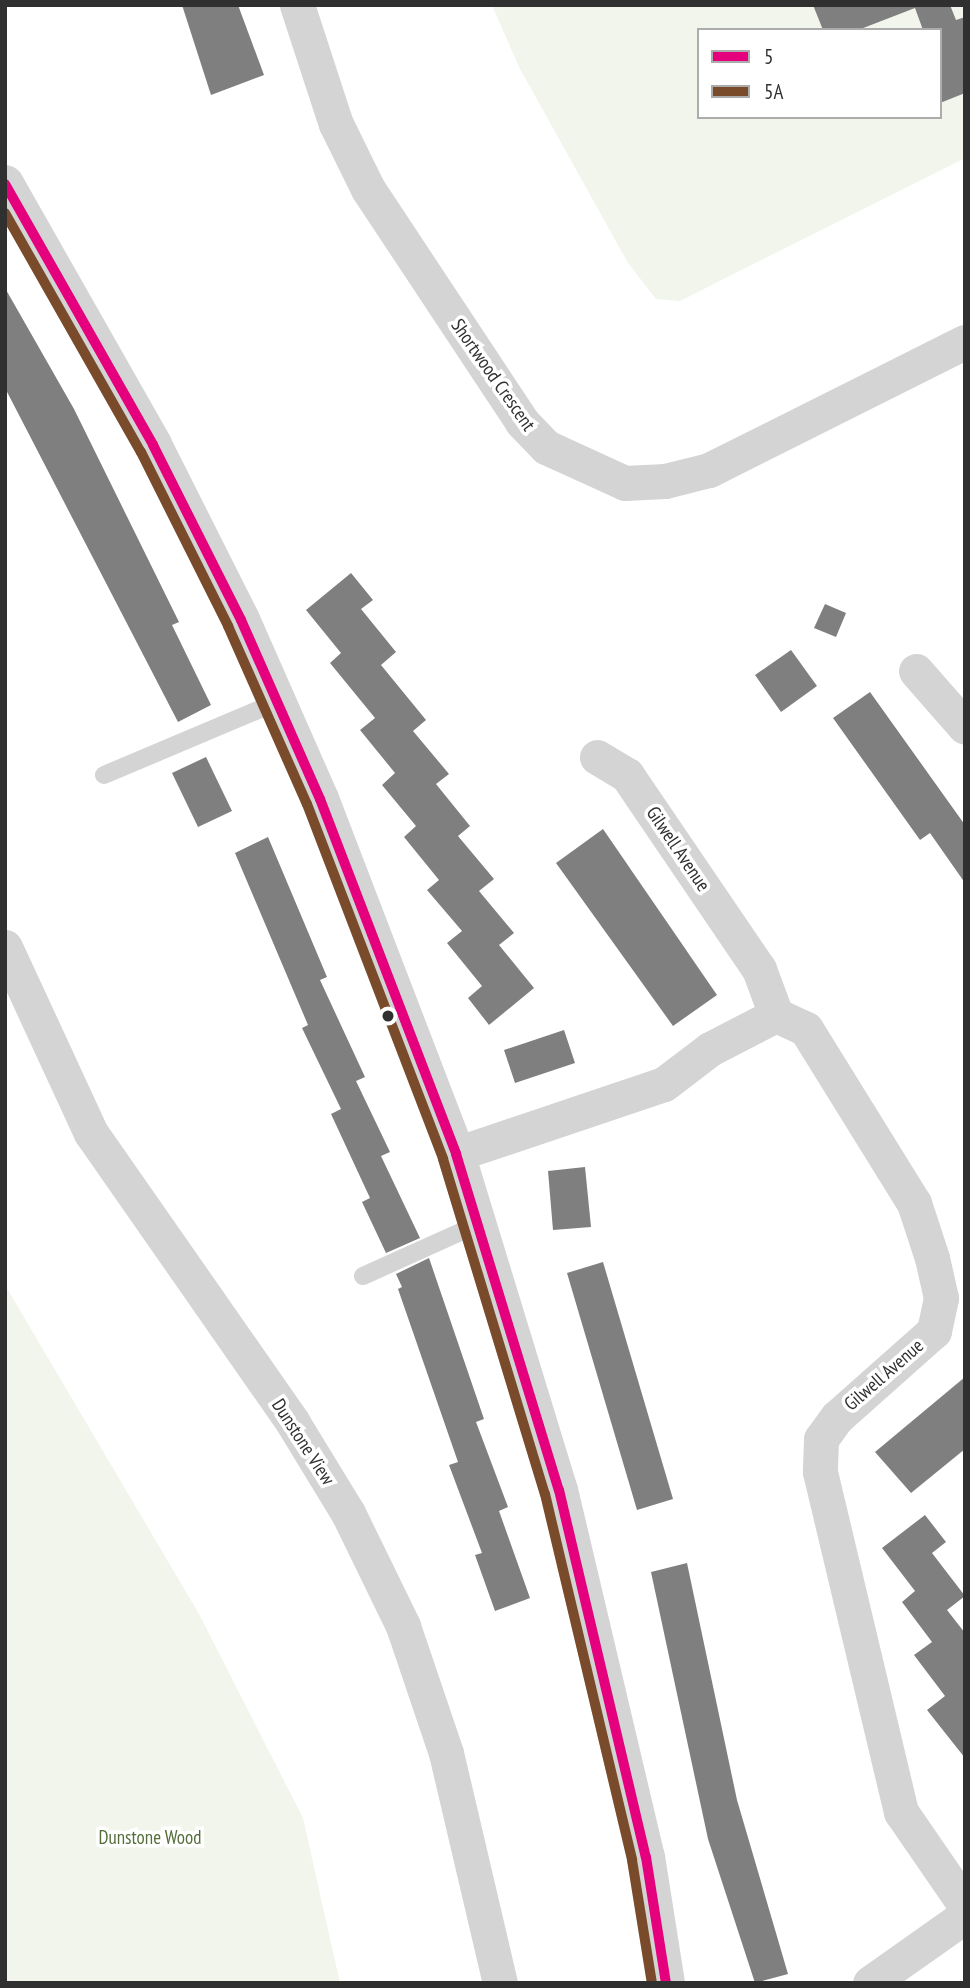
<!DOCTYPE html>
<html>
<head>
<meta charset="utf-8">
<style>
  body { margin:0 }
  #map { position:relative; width:970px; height:1988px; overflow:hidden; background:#fff; font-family:"PT Sans Narrow",sans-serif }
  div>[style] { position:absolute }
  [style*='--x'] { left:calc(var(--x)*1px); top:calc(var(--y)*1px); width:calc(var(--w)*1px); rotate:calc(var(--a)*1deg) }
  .green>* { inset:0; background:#f1f5ec }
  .building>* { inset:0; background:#7f7f7f }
  .service>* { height:18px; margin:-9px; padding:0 9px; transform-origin:9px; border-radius:9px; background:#d4d4d4 }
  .minor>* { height:35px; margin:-17.5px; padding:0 17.5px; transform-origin:17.5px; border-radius:17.5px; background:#d4d4d4 }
  .tertiary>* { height:38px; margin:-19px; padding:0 19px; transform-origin:19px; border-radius:19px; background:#d4d4d4 }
  .bus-1>* { height:10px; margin:-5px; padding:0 5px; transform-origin:5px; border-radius:5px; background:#e5007d }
  .bus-2>* { height:10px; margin:-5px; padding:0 5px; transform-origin:5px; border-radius:5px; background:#7a4b2a }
  .dots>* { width:19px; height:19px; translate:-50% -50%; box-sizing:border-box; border:4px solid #fff; border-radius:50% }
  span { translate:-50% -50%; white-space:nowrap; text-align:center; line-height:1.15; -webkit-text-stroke:7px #fff; paint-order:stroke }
  .street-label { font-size:19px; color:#303030 }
  .park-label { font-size:19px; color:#546e3a }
  .frame { position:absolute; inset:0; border:7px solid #303030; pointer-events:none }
  .legend { position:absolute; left:697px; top:28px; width:245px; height:91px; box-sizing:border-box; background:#fff; border:2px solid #acacac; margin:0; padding:9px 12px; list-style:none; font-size:21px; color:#303030 }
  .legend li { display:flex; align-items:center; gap:14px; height:35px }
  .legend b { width:35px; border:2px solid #acacac }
</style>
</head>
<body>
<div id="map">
  <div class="green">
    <i style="clip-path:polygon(evenodd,492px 5px,965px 5px,965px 158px,680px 301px,656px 299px,628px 263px,519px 67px,492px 5px,699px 30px,940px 30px,940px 117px,699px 117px,699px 30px)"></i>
    <i style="clip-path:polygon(5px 1285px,199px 1614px,303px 1818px,340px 1983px,5px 1983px)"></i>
  </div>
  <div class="building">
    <i style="clip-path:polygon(182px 5px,238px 5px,264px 75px,211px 95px)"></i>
    <i style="clip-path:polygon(813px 5px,950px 5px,956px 20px,965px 17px,965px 93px,940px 103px,940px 30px,923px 30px,915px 8px,858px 30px,823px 30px)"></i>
    <i style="clip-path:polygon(5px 288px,74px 409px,179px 622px,172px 625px,211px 705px,178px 722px,5px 388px)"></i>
    <i style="clip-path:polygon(351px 573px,373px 600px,361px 609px,396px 652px,381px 665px,426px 720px,413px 731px,449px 774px,436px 784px,470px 826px,458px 836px,494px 879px,479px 891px,514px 933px,499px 945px,534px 988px,489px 1025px,468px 998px,482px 986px,447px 943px,462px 931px,427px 890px,439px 880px,404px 837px,416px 826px,382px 785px,395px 773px,360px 730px,375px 718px,330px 663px,341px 653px,306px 610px)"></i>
    <i style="clip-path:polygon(825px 604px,846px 613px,836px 637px,814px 628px)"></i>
    <i style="clip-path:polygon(791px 650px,817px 686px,781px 712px,755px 675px)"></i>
    <i style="clip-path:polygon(870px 692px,965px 825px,965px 883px,930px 833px,920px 840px,833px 718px)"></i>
    <i style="clip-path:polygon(206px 757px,232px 811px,198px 827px,172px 773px)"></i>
    <i style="clip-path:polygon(603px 829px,717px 995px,673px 1026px,556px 863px)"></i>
    <i style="clip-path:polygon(268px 837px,327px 977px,320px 980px,365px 1077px,356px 1081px,390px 1152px,381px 1156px,420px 1238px,386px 1253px,362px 1202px,370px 1198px,331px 1114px,341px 1109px,302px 1028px,308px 1025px,235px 853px)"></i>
    <i style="clip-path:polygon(564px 1030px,575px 1063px,515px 1083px,504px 1050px)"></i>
    <i style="clip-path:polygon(585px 1167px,591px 1227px,553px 1230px,548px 1171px)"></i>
    <i style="clip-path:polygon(429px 1258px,484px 1419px,476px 1422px,508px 1507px,499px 1511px,530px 1598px,495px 1611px,475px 1555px,482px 1553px,449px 1465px,458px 1462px,398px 1289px,402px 1287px,396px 1274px)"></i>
    <i style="clip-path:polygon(603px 1262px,673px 1499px,637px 1510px,567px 1273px)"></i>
    <i style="clip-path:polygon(965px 1377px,965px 1449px,911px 1493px,875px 1452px)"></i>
    <i style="clip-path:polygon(925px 1515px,946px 1542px,932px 1553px,965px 1596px,947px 1610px,965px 1633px,965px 1758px,927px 1710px,945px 1696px,914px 1655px,932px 1642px,902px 1602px,915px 1591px,882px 1548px)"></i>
    <i style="clip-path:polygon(687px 1563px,737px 1800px,788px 1974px,755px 1983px,708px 1839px,651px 1572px)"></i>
  </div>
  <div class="service">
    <i style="--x:104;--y:775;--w:188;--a:-22.9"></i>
    <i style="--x:363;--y:1276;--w:126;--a:-24.3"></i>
  </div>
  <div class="minor">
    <i style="--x:297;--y:5;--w:125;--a:71.9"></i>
    <i style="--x:336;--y:124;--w:72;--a:63.8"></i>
    <i style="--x:368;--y:189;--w:279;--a:56.5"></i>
    <i style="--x:522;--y:422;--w:35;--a:46"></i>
    <i style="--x:546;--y:447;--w:87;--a:24.5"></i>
    <i style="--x:625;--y:483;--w:40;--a:-2.9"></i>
    <i style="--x:665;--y:481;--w:45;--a:-14"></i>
    <i style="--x:709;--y:470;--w:286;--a:-26.6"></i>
    <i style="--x:916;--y:671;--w:74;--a:48.8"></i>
    <i style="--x:597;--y:757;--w:35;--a:31"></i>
    <i style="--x:627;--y:775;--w:235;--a:55.8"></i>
    <i style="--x:759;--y:969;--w:49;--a:69.7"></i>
    <i style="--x:776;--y:1015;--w:33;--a:25"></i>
    <i style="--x:806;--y:1029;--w:205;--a:58.2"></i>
    <i style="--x:914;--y:1203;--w:58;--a:71.9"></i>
    <i style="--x:932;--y:1258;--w:41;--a:77.3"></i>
    <i style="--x:941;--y:1298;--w:34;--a:102"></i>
    <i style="--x:934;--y:1331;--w:130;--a:138.4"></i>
    <i style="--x:837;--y:1417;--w:27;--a:126"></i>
    <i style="--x:821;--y:1439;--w:33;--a:92"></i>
    <i style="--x:820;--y:1472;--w:350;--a:76.6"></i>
    <i style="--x:901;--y:1812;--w:113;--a:55.5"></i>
    <i style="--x:5;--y:947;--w:205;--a:65.2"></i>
    <i style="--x:91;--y:1133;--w:353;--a:55.1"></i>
    <i style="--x:293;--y:1423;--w:105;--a:58.6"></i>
    <i style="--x:348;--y:1513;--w:126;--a:64"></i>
    <i style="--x:403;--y:1626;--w:134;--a:71.3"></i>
    <i style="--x:446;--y:1753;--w:236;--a:76.8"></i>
    <i style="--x:456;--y:1154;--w:219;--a:-18.6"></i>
    <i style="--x:664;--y:1084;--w:58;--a:-37.3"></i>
    <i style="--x:710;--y:1049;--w:74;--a:-27.3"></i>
    <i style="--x:870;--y:1983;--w:116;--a:-35.2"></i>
  </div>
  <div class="tertiary">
    <i style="--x:5;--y:184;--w:300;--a:60.4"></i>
    <i style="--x:153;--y:445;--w:196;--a:63.3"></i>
    <i style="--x:241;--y:620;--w:196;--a:66.2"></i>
    <i style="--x:320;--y:799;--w:380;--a:69"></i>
    <i style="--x:456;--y:1154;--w:351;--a:73"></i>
    <i style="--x:559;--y:1490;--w:377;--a:76.7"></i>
    <i style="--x:646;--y:1857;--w:128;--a:81"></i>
  </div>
  <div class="bus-1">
    <i style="--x:5;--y:184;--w:300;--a:60.4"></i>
    <i style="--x:153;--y:445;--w:196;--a:63.3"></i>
    <i style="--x:241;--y:620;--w:196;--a:66.2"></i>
    <i style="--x:320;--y:799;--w:380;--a:69"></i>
    <i style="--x:456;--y:1154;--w:351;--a:73"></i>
    <i style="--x:559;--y:1490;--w:377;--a:76.7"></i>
    <i style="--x:646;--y:1857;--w:128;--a:81"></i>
  </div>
  <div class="bus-2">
    <i style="--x:5;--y:213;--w:275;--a:60.4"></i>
    <i style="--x:141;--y:452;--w:195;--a:63.4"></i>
    <i style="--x:228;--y:626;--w:195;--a:66.1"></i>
    <i style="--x:307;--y:804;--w:380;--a:69"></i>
    <i style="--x:443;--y:1159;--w:350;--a:73.1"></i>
    <i style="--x:545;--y:1494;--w:376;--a:76.6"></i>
    <i style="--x:632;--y:1860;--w:125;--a:80.8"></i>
  </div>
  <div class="dots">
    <i style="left:388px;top:1016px;background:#303030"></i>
  </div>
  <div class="street-label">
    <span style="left:493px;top:375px;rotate:55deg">Shortwood Crescent</span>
    <span style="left:678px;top:849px;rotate:56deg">Gilwell Avenue</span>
    <span style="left:884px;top:1375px;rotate:-41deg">Gilwell Avenue</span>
    <span style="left:303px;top:1442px;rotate:57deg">Dunstone View</span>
  </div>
  <div class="park-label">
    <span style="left:150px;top:1838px">Dunstone Wood</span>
  </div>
  <div class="frame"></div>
  <ul class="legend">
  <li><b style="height:9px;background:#e5007d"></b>5</li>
  <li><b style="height:9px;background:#7a4b2a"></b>5A</li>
  </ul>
</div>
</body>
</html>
